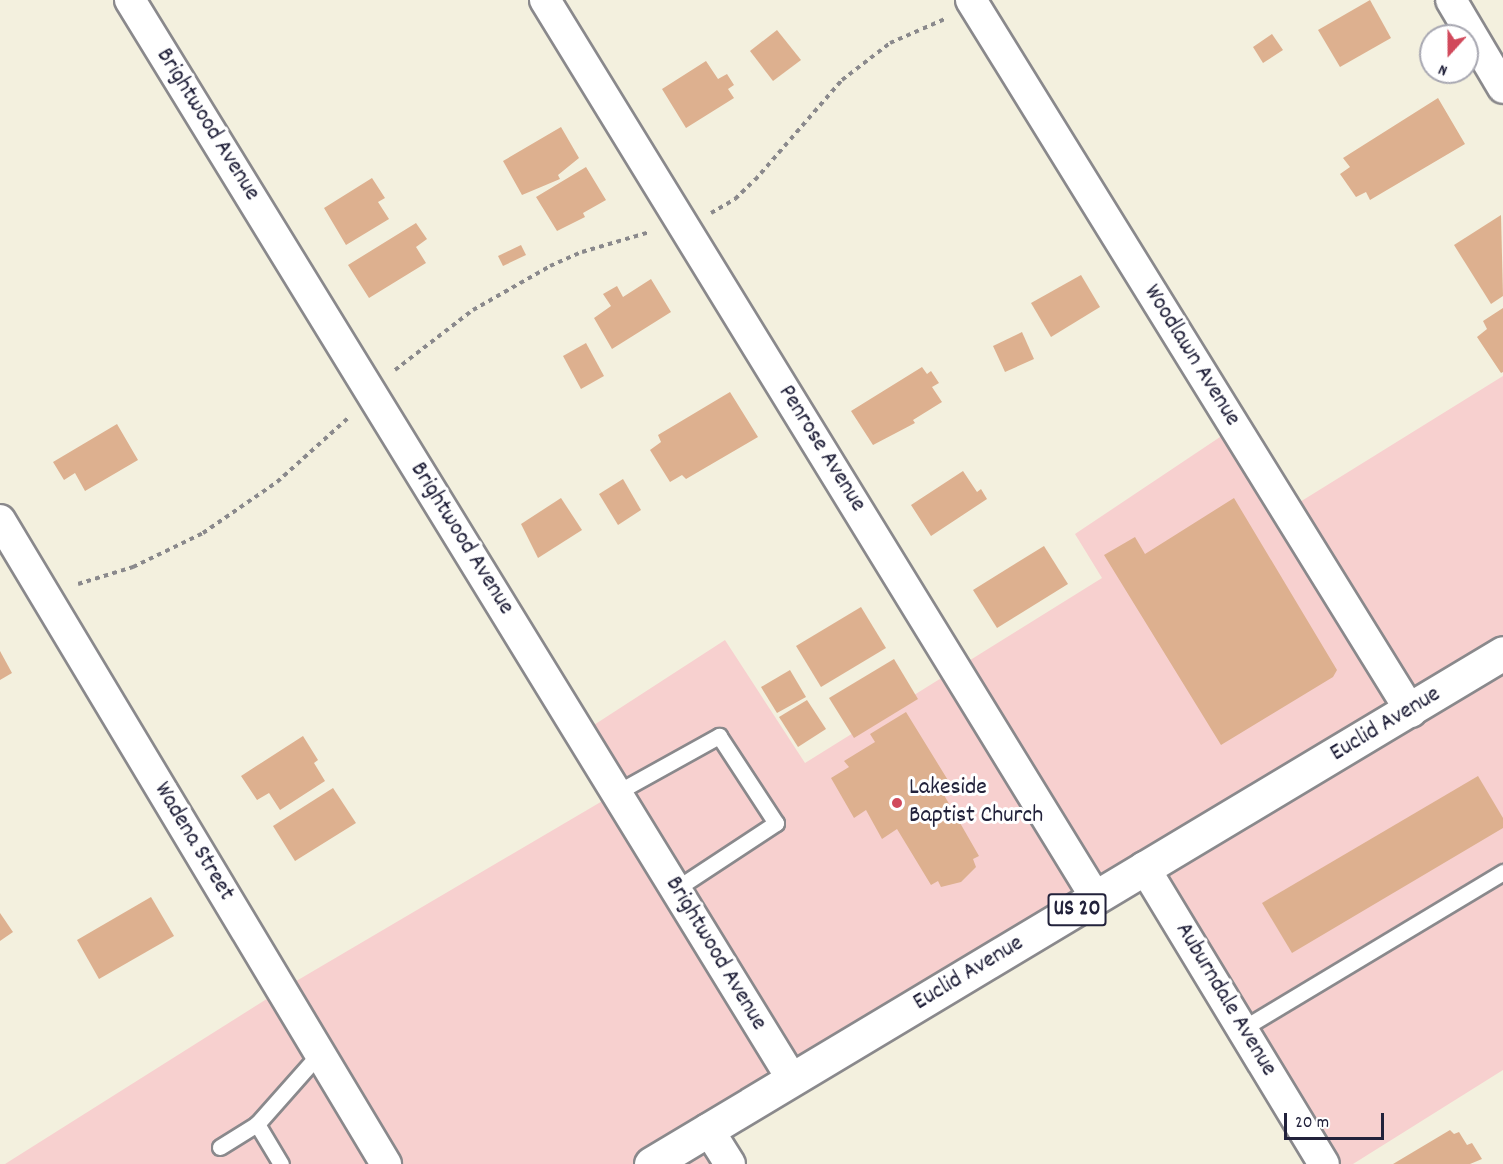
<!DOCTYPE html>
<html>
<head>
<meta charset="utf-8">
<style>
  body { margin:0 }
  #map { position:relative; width:1503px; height:1164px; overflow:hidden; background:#f3f0de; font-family:Dekko,sans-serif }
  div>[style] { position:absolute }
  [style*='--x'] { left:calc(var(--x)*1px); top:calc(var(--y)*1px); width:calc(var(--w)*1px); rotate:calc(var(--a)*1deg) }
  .built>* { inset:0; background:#f7d0cf }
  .building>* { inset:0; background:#ddb08f }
  .path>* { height:4px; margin-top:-2px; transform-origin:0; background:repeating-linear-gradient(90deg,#8a898c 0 4.5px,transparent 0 9px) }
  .roads { filter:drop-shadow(2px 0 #8a898c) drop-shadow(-2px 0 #8a898c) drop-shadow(0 2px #8a898c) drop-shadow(0 -2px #8a898c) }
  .service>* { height:15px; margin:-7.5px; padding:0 7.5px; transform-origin:7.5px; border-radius:7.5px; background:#fff }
  .minor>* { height:30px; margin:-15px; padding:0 15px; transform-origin:15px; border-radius:15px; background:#fff }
  .primary>* { height:33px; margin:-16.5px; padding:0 16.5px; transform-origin:16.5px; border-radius:16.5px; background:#fff }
  .dots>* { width:16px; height:16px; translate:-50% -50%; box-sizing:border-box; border:3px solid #fff; border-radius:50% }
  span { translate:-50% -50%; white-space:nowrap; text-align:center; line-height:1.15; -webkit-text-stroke:6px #fff; paint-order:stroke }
  .shield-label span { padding:2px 4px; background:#fff; border:2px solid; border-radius:4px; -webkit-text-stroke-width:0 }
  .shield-label { font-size:22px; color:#22223b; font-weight:700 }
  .street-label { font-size:24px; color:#22223b }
  .poi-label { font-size:24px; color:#22223b }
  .left { translate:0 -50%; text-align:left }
  .north { position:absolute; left:1419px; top:24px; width:60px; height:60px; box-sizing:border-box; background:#fff; border:2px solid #a7a7b1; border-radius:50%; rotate:201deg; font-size:16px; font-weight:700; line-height:24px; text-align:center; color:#22223b }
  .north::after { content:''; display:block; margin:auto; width:21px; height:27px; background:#d1495b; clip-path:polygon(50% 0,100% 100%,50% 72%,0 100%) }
  .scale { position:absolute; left:1284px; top:1113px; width:100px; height:27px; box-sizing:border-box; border:3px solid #22223b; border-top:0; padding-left:8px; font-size:18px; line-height:21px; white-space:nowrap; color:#22223b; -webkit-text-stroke:4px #fff; paint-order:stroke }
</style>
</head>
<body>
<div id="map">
  <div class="built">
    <i style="clip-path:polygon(1503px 376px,1503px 1070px,1353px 1164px,1324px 1164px,1144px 867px,709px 1129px,730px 1164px,5px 1164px,281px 990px,616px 793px,580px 734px,725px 640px,805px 763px,1102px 578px,1075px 534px,1235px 427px,1287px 510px)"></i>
  </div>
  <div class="building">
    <i style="clip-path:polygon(1370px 0,1391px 38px,1340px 67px,1318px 30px)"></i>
    <i style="clip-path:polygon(777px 30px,801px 60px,773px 81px,750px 51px)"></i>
    <i style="clip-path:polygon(1272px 34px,1283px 50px,1263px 63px,1253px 47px)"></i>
    <i style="clip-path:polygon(706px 61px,718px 79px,727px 74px,734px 85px,728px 89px,734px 98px,686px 128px,662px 89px)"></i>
    <i style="clip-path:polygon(1438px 98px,1465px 144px,1370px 200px,1366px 192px,1356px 197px,1340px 174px,1350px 167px,1343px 158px)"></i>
    <i style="clip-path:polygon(561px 127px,579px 158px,558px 175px,560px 179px,522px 195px,503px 161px)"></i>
    <i style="clip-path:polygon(586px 167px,606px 200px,583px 213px,585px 217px,557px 231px,536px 197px)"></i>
    <i style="clip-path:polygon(372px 178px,385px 198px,378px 202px,389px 219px,346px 245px,324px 208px)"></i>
    <i style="clip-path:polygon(1501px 215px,1503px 296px,1491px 304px,1454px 245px)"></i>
    <i style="clip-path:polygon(416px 223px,427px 239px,416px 247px,426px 263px,369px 298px,348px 265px)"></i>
    <i style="clip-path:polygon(521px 245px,526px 255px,503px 266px,498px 256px)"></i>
    <i style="clip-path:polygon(1081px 275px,1100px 307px,1051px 337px,1031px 303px)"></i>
    <i style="clip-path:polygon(651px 279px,671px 312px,612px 349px,594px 318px,611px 306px,603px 294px,617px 286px,623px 297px)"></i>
    <i style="clip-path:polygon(1503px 308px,1503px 372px,1501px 373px,1477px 337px,1487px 329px,1483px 321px)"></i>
    <i style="clip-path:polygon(1022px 332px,1034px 359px,1005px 372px,993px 346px)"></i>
    <i style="clip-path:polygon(586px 343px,604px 376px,581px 389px,563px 356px)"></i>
    <i style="clip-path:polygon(922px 367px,927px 374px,931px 371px,939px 383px,932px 387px,942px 402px,913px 420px,915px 423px,873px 445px,851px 411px)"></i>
    <i style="clip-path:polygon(730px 392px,758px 437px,686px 479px,682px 475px,670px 482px,650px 450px,661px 442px,658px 435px)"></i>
    <i style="clip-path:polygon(117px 424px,138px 460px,85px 491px,75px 473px,64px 480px,53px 462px)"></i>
    <i style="clip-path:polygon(963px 471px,977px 492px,981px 489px,987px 499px,931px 536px,911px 505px)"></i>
    <i style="clip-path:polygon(623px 479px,641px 510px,618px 525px,599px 494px)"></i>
    <i style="clip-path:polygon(561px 498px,582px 530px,538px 558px,521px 524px)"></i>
    <i style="clip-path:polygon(1234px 498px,1337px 670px,1333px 677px,1221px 745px,1104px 555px,1135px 537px,1145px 554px)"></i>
    <i style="clip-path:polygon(1044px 546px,1068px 584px,997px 628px,973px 590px)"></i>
    <i style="clip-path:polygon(861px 607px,886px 648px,821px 687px,796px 646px)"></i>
    <i style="clip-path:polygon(0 651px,12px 673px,0 680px)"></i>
    <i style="clip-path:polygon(894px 659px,918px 699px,854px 738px,829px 698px)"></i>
    <i style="clip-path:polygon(790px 670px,806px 697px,777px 713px,761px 687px)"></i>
    <i style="clip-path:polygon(807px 700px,826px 729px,798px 747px,779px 717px)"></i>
    <i style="clip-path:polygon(906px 712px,954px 790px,944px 795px,979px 856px,973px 859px,976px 867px,961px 882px,941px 887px,938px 881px,931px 885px,897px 829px,882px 839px,866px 810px,854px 818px,831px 778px,849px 767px,844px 761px,875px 742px,870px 734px)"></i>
    <i style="clip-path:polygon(303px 736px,318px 760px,314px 763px,325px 781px,280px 810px,269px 793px,257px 800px,241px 776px)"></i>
    <i style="clip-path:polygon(1478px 776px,1503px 818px,1503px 828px,1292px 953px,1262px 903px)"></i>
    <i style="clip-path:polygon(333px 788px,356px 823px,295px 861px,273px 826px)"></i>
    <i style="clip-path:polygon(151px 897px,174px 936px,99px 979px,77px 940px)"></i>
    <i style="clip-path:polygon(0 913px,13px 932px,0 941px)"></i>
    <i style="clip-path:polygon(1450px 1130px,1454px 1134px,1459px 1132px,1467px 1145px,1472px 1143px,1482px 1159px,1470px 1164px,1393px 1164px)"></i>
  </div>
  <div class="path">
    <i style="--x:711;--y:213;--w:28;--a:-30"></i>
    <i style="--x:735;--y:199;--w:28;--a:-44"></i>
    <i style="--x:755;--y:180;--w:133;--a:-49"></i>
    <i style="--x:842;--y:80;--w:61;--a:-37.6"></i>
    <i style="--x:890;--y:43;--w:62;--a:-23.7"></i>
    <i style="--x:395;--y:370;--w:98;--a:-37.6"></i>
    <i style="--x:473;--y:310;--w:89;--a:-29.7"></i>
    <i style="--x:550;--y:266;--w:35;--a:-24"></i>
    <i style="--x:582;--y:252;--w:71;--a:-16.4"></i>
    <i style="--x:78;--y:584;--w:58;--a:-17.2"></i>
    <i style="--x:133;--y:567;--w:78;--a:-25.9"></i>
    <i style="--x:203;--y:533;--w:90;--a:-34.6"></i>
    <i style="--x:277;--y:482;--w:96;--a:-42"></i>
  </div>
  <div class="roads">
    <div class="service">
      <i style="--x:616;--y:793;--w:118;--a:-29"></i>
      <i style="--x:719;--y:736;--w:104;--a:56.8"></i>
      <i style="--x:776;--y:823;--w:120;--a:146.6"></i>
      <i style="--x:1242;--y:1029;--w:305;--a:-31"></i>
      <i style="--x:220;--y:1147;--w:44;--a:-31.9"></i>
      <i style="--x:281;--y:1164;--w:47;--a:-121"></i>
      <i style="--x:257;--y:1124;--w:94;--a:-48.5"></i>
    </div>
    <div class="minor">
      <i style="--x:130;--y:0;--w:1266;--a:58.47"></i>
      <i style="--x:545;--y:0;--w:1054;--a:58.47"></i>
      <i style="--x:971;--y:0;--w:837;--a:58.28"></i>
      <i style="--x:1451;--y:0;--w:102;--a:59.4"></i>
      <i style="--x:0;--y:520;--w:751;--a:59.06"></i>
      <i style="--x:1144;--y:867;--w:347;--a:58.8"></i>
      <i style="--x:708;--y:1129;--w:41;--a:57.8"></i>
    </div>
    <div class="primary">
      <i style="--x:651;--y:1164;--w:993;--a:-30.95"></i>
    </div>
  </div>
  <div class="dots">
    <i style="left:897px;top:803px;background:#d1495b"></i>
  </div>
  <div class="shield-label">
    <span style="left:1077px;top:910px">US 20</span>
  </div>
  <div class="street-label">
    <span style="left:207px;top:125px;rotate:58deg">Brightwood Avenue</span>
    <span style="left:1191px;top:356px;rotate:58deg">Woodlawn Avenue</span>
    <span style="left:821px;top:449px;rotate:58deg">Penrose Avenue</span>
    <span style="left:461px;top:539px;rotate:58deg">Brightwood Avenue</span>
    <span style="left:1386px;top:725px;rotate:-31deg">Euclid Avenue</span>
    <span style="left:193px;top:842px;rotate:59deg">Wadena Street</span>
    <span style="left:715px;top:954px;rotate:59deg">Brightwood Avenue</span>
    <span style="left:969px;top:974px;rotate:-31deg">Euclid Avenue</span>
    <span style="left:1225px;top:1000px;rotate:59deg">Auburndale Avenue</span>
  </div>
  <div class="poi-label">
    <span class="left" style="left:909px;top:803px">Lakeside<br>Baptist Church</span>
  </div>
  <div class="north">N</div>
  <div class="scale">20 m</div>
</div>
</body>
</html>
